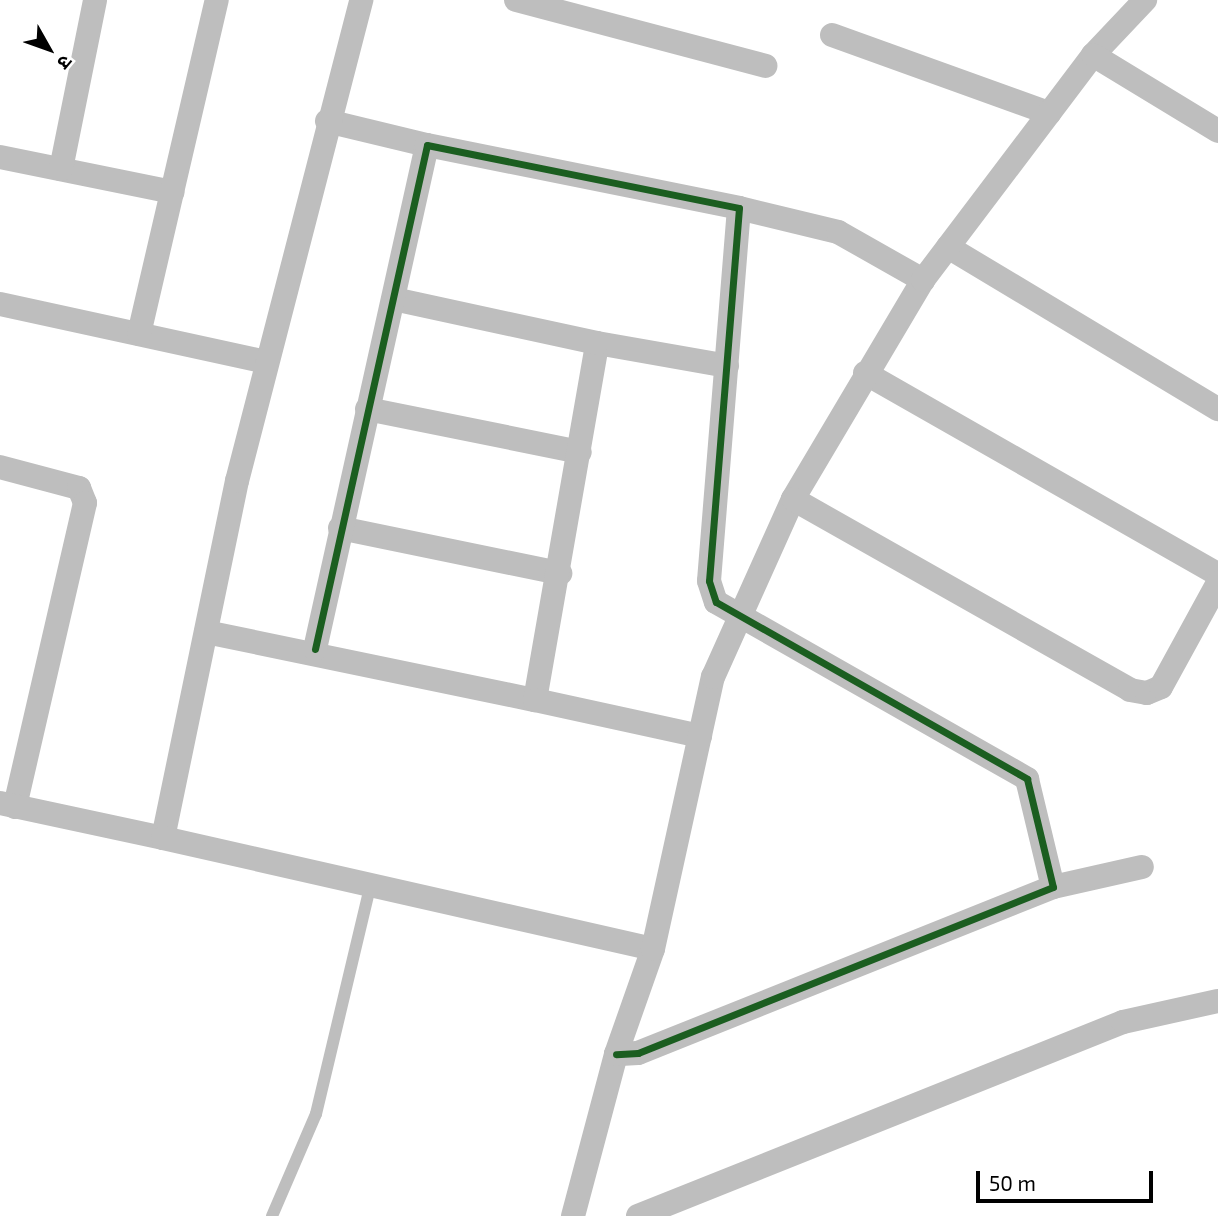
<!DOCTYPE html>
<html>
<head>
<meta charset="utf-8">
<style>
  body { margin:0 }
  #map { position:relative; width:1218px; height:1216px; overflow:hidden; background:#fff; font-family:"Exo 2","Noto Sans Devanagari",sans-serif }
  div>[style] { position:absolute }
  [style*='--x'] { left:calc(var(--x)*1px); top:calc(var(--y)*1px); width:calc(var(--w)*1px); rotate:calc(var(--a)*1deg) }
  .lane>* { height:12px; margin:-6px; padding:0 6px; transform-origin:6px; border-radius:6px; background:#bebebe }
  .street>* { height:24px; margin:-12px; padding:0 12px; transform-origin:12px; border-radius:12px; background:#bebebe }
  .cycleway>* { height:7px; margin:-3.5px; padding:0 3.5px; transform-origin:3.5px; border-radius:3.5px; background:#1b5e20 }
  span { translate:-50% -50%; white-space:nowrap; text-align:center; line-height:1.15; -webkit-text-stroke:5px #fff; paint-order:stroke }
  .north { position:absolute; left:14px; top:14px; width:70px; height:70px; -webkit-text-stroke:5px #fff; paint-order:stroke; rotate:130deg; font-size:19px; font-weight:700; line-height:28px; text-align:center; color:#000 }
  .north::after { content:''; display:block; margin:auto; width:24px; height:32px; background:#000; clip-path:polygon(50% 0,100% 100%,50% 72%,0 100%) }
  .scale { position:absolute; left:976px; top:1171px; width:177px; height:32px; box-sizing:border-box; border:4px solid #000; border-top:0; padding-left:9px; font-size:21px; line-height:24px; white-space:nowrap; color:#000; -webkit-text-stroke:5px #fff; paint-order:stroke }
</style>
</head>
<body>
<div id="map">
  <div class="lane">
    <i style="--x:272;--y:1216;--w:111;--a:-66.7"></i>
    <i style="--x:316;--y:1114;--w:237;--a:-76.6"></i>
  </div>
  <div class="street">
    <i style="--x:516;--y:0;--w:258;--a:14.8"></i>
    <i style="--x:832;--y:35;--w:231;--a:19.8"></i>
    <i style="--x:1093;--y:55;--w:76;--a:-46.6"></i>
    <i style="--x:327;--y:121;--w:103;--a:13.5"></i>
    <i style="--x:0;--y:157;--w:176;--a:11.5"></i>
    <i style="--x:61;--y:169;--w:172;--a:-78.6"></i>
    <i style="--x:739;--y:208;--w:102;--a:13.6"></i>
    <i style="--x:838;--y:232;--w:98;--a:29.5"></i>
    <i style="--x:948;--y:247;--w:315;--a:31"></i>
    <i style="--x:0;--y:304;--w:272;--a:12.3"></i>
    <i style="--x:139;--y:334;--w:343;--a:-76.9"></i>
    <i style="--x:597;--y:343;--w:132;--a:10"></i>
    <i style="--x:865;--y:373;--w:406;--a:29.7"></i>
    <i style="--x:367;--y:409;--w:217;--a:11.4"></i>
    <i style="--x:0;--y:467;--w:82;--a:14.9"></i>
    <i style="--x:79;--y:488;--w:16;--a:68"></i>
    <i style="--x:85;--y:503;--w:312;--a:103"></i>
    <i style="--x:793;--y:499;--w:255;--a:-59.3"></i>
    <i style="--x:923;--y:280;--w:282;--a:-52.9"></i>
    <i style="--x:1093;--y:55;--w:146;--a:31.3"></i>
    <i style="--x:340;--y:528;--w:225;--a:11.6"></i>
    <i style="--x:206;--y:632;--w:336;--a:11.7"></i>
    <i style="--x:535;--y:700;--w:362;--a:-80.1"></i>
    <i style="--x:597;--y:343;--w:208;--a:-167.8"></i>
    <i style="--x:315;--y:649;--w:516;--a:-77.47"></i>
    <i style="--x:427;--y:145;--w:318;--a:11.4"></i>
    <i style="--x:739;--y:208;--w:374;--a:94.6"></i>
    <i style="--x:709;--y:581;--w:22;--a:72"></i>
    <i style="--x:716;--y:602;--w:358;--a:29.6"></i>
    <i style="--x:1027;--y:779;--w:111;--a:76.5"></i>
    <i style="--x:1053;--y:887;--w:447;--a:158.2"></i>
    <i style="--x:638;--y:1053;--w:22;--a:177"></i>
    <i style="--x:535;--y:700;--w:169;--a:12.3"></i>
    <i style="--x:0;--y:803;--w:167;--a:12.1"></i>
    <i style="--x:163;--y:838;--w:365;--a:-78.3"></i>
    <i style="--x:237;--y:481;--w:497;--a:-75.5"></i>
    <i style="--x:163;--y:838;--w:502;--a:12.76"></i>
    <i style="--x:1053;--y:887;--w:91;--a:-12.7"></i>
    <i style="--x:573;--y:1216;--w:168;--a:-75.1"></i>
    <i style="--x:616;--y:1054;--w:111;--a:-70.6"></i>
    <i style="--x:653;--y:949;--w:279;--a:-77.6"></i>
    <i style="--x:713;--y:677;--w:195;--a:-65.8"></i>
    <i style="--x:793;--y:499;--w:387;--a:29.5"></i>
    <i style="--x:1130;--y:690;--w:17;--a:10"></i>
    <i style="--x:1147;--y:693;--w:15;--a:-23"></i>
    <i style="--x:1161;--y:687;--w:119;--a:-61.3"></i>
    <i style="--x:638;--y:1216;--w:522;--a:-21.8"></i>
    <i style="--x:1123;--y:1022;--w:97;--a:-12.5"></i>
  </div>
  <div class="cycleway">
    <i style="--x:315;--y:649;--w:516;--a:-77.47"></i>
    <i style="--x:427;--y:145;--w:318;--a:11.4"></i>
    <i style="--x:739;--y:208;--w:374;--a:94.6"></i>
    <i style="--x:709;--y:581;--w:22;--a:72"></i>
    <i style="--x:716;--y:602;--w:358;--a:29.6"></i>
    <i style="--x:1027;--y:779;--w:111;--a:76.5"></i>
    <i style="--x:1053;--y:887;--w:447;--a:158.2"></i>
    <i style="--x:638;--y:1053;--w:22;--a:177"></i>
  </div>
  <div class="north">उ</div>
  <div class="scale">50 m</div>
</div>
</body>
</html>
